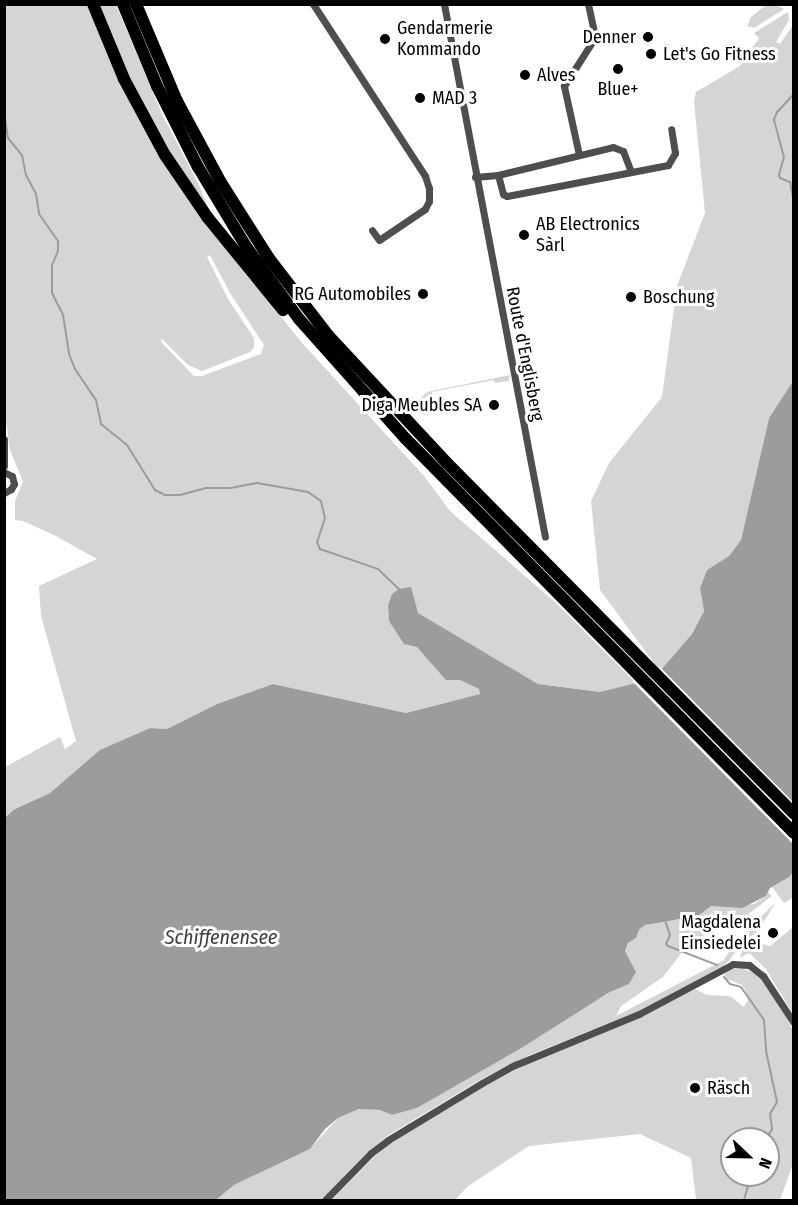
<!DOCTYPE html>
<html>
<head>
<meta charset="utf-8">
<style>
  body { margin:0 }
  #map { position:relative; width:798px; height:1205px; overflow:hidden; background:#fff; font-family:"Fira Sans Condensed",sans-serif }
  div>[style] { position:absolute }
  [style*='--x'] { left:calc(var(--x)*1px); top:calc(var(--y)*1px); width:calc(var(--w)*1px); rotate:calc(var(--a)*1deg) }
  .green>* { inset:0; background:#d5d5d5 }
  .water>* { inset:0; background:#9c9c9c }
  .pier>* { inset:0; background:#fff }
  .stream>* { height:2px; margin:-1px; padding:0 1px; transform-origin:1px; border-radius:1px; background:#9c9c9c }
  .street>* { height:7px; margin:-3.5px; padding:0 3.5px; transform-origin:3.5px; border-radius:3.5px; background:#4e4e4e }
  .highway>* { height:12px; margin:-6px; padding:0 6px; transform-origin:6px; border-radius:6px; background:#000 }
  .dots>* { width:16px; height:16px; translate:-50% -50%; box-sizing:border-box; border:3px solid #fff; border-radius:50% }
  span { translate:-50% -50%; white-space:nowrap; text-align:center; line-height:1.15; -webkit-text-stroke:6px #fff; paint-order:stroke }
  .poi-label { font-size:18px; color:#000 }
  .left { translate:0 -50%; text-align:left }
  .right { translate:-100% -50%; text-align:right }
  .street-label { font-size:18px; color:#000 }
  .water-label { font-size:20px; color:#3d3d3d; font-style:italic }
  .frame { position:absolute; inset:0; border:6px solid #000; pointer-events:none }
  .north { position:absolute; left:720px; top:1127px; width:60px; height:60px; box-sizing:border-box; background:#fff; border:2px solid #999; border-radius:50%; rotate:112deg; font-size:16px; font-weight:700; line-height:24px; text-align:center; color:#000 }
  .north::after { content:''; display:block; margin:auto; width:21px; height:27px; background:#000; clip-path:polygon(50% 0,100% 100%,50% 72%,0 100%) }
</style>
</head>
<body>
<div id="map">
  <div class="green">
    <i style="clip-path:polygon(evenodd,4px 5px,116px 5px,162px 114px,199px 185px,225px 248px,303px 344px,424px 476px,450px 511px,556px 603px,636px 683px,600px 692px,538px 684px,417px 613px,411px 588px,392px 594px,388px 605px,389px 621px,420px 650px,460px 680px,479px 689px,480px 694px,406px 713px,273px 684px,217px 704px,167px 729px,150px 728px,101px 750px,50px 793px,13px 810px,5px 818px,5px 767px,60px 737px,65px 749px,76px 741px,41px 616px,39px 586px,97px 559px,56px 536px,23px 521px,15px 520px,15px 501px,23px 482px,10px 450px,4px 407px,4px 5px,210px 255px,230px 293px,264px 345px,261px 354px,202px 376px,194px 376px,162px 343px,161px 338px,188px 365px,202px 371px,250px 352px,254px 347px,254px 338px,228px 299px,207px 257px,210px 255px)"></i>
    <i style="clip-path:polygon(766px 5px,776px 5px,784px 9px,754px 28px,747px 26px,751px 17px)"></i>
    <i style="clip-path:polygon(788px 12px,789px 20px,776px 42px,780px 44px,793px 25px,793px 381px,769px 418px,741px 540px,729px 556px,707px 570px,700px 588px,704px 611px,692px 634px,660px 671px,600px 590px,591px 501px,609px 463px,662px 397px,677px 286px,705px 213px,694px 101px,696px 92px,740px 66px,759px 38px,754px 33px)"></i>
    <i style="clip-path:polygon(510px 375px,509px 381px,495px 383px,494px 380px,432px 392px,433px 395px,425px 397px,429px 411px,424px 415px,414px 405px,427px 392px)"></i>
    <i style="clip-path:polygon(793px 871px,793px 898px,784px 903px,772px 887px)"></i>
    <i style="clip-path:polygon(768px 892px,772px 896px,742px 919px,721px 922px,683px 951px,663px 977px,621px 1006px,616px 1016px,724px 960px,735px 942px,776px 902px,758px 931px,741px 944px,729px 961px,723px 966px,641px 1010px,530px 1055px,482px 1079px,387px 1136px,321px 1200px,216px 1200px,234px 1185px,310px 1149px,338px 1118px,359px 1109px,380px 1110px,392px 1115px,417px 1108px,608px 993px,629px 984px,636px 972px,625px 951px,628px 943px,636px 938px,639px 930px,645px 925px,698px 916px,710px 906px,754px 904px,766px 896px)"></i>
    <i style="clip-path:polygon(793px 927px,793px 1014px,766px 969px,749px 953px,740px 958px,742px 951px,755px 942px,770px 946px)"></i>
    <i style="clip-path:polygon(evenodd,743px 968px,758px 975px,771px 990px,793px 1030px,793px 1164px,780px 1200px,696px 1200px,691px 1158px,640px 1134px,529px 1146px,468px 1186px,455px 1200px,331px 1200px,388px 1143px,483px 1086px,525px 1065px,646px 1015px,695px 989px,707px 995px,730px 996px,744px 1007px,748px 1000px,747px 993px,742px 985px,727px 979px,724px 974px,732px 969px,743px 968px,732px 1139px,768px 1139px,768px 1175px,732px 1175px,732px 1139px)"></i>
  </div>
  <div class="water">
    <i style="clip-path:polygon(793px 381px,794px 871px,789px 877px,770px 888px,766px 896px,742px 908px,711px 906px,698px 916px,645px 925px,639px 930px,636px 938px,628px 943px,625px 951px,636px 972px,629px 984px,608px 993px,523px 1047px,417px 1108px,392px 1115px,380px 1110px,359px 1109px,338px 1118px,325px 1129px,310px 1149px,234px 1185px,216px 1200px,5px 1200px,5px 818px,13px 810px,50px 793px,100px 750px,150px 728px,167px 729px,217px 704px,273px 684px,406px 713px,480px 694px,479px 689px,460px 680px,446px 680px,417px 647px,404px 644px,389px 621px,388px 605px,392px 594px,399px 589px,411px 587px,418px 613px,538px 684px,600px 692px,636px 683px,660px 671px,692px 634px,704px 611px,700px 588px,707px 570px,729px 556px,741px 540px,769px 418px)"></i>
  </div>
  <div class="pier">
    <i style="clip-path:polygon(660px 667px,793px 802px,793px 844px,632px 681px)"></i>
  </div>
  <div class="stream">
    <i style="--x:794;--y:94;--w:25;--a:133"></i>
    <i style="--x:777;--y:112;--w:9;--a:111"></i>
    <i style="--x:774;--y:120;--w:38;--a:75"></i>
    <i style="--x:784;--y:157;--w:18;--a:106"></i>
    <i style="--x:779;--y:174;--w:4;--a:76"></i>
    <i style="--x:780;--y:178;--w:11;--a:22"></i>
    <i style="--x:790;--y:182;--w:21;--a:79"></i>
    <i style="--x:4;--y:111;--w:27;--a:82"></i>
    <i style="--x:8;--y:138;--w:22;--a:51"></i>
    <i style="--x:22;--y:155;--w:20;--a:79"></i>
    <i style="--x:26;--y:175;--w:21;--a:62"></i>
    <i style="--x:36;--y:194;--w:20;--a:81"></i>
    <i style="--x:39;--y:214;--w:33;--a:55"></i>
    <i style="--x:58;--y:241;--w:10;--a:90"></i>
    <i style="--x:58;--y:251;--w:15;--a:113"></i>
    <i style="--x:52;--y:265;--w:28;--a:90"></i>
    <i style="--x:52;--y:293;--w:25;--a:63"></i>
    <i style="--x:63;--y:315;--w:39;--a:81"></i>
    <i style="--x:69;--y:354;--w:16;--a:68"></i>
    <i style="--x:75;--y:369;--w:37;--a:56"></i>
    <i style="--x:96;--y:400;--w:25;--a:78"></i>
    <i style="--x:101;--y:424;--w:33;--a:39"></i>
    <i style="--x:127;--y:445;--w:53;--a:58.1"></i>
    <i style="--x:155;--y:490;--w:11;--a:27"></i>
    <i style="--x:165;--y:495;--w:15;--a:0"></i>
    <i style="--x:180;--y:495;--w:27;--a:-15"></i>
    <i style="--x:206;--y:488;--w:25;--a:0"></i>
    <i style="--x:231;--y:488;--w:26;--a:-11"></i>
    <i style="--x:257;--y:483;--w:52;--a:10"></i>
    <i style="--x:308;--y:492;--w:16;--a:35"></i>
    <i style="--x:321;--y:501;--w:17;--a:77"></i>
    <i style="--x:325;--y:518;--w:25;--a:108"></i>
    <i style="--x:317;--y:542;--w:8;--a:67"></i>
    <i style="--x:320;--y:549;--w:61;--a:19"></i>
    <i style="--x:378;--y:569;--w:30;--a:44"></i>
    <i style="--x:665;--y:920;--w:16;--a:72"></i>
    <i style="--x:670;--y:935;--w:10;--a:114"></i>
    <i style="--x:666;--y:944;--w:3;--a:45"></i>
    <i style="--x:668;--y:946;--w:53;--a:21.2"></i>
    <i style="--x:724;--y:977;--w:9;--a:49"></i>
    <i style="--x:730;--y:984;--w:11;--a:15"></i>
    <i style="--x:741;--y:987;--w:40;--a:55.1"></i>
    <i style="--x:764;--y:1020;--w:31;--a:86"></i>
    <i style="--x:766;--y:1051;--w:52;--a:77.8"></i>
    <i style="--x:777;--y:1102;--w:14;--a:120"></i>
    <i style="--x:770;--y:1114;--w:15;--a:82"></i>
    <i style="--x:772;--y:1129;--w:12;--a:121"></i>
    <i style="--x:744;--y:1200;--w:26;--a:-74"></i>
  </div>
  <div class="street">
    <i style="--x:313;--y:4;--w:205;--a:56.9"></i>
    <i style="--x:425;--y:176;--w:13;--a:72"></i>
    <i style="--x:429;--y:188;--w:13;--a:90"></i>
    <i style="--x:429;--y:201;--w:9;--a:117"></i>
    <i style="--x:425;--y:209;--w:55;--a:146"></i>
    <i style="--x:379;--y:240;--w:12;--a:-125"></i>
    <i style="--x:444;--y:4;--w:542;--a:79.27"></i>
    <i style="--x:579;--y:155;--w:71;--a:-102.3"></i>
    <i style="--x:564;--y:86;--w:52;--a:-57.5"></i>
    <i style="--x:592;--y:42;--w:10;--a:-79"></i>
    <i style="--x:594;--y:32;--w:29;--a:-102"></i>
    <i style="--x:498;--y:175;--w:20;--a:75"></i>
    <i style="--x:503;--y:194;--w:4;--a:27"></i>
    <i style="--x:507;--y:196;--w:164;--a:-10.9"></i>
    <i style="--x:668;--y:165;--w:14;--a:-60"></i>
    <i style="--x:675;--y:153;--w:24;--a:-99"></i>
    <i style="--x:475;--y:177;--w:23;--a:-5"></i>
    <i style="--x:498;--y:175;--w:118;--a:-13.7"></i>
    <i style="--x:613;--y:147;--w:11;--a:22"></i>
    <i style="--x:623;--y:151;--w:22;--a:69"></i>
    <i style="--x:4;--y:439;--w:27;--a:90"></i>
    <i style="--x:4;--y:472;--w:9;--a:27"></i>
    <i style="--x:12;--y:476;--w:8;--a:76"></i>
    <i style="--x:14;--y:484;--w:6;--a:121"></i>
    <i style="--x:11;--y:489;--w:8;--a:150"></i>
    <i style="--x:325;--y:1200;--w:66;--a:-45.6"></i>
    <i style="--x:371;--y:1153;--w:21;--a:-37"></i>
    <i style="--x:388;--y:1140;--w:110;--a:-31.2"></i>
    <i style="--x:482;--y:1083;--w:38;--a:-29"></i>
    <i style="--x:515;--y:1065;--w:134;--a:-22.4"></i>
    <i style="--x:639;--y:1014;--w:106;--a:-28"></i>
    <i style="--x:733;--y:964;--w:16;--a:4"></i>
    <i style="--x:749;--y:965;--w:18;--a:38"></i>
    <i style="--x:763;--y:976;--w:56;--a:56.6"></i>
  </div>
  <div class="highway">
    <i style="--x:93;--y:4;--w:81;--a:67.5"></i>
    <i style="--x:124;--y:79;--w:86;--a:61.7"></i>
    <i style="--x:165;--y:155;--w:76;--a:55.7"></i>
    <i style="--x:208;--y:218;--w:119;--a:50.8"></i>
    <i style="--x:123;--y:4;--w:89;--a:67.5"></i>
    <i style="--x:157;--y:86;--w:91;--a:63.2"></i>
    <i style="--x:198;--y:167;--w:91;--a:58.9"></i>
    <i style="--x:245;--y:245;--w:92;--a:53.9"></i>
    <i style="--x:299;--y:319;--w:159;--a:48.3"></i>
    <i style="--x:405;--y:438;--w:554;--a:45.44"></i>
    <i style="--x:136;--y:4;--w:105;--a:67.1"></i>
    <i style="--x:177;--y:101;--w:91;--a:61.7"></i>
    <i style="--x:220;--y:181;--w:90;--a:57.7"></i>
    <i style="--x:268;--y:257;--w:97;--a:52.5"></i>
    <i style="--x:327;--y:334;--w:175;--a:47.1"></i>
    <i style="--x:446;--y:462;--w:495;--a:45.3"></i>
  </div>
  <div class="dots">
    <i style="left:648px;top:37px;background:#000"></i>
    <i style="left:385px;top:39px;background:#000"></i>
    <i style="left:651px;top:54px;background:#000"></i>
    <i style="left:618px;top:69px;background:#000"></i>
    <i style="left:525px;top:75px;background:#000"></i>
    <i style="left:420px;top:98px;background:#000"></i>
    <i style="left:524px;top:235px;background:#000"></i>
    <i style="left:423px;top:294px;background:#000"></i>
    <i style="left:631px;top:297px;background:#000"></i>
    <i style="left:494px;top:405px;background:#000"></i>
    <i style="left:773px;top:933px;background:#000"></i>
    <i style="left:695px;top:1088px;background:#000"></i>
  </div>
  <div class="poi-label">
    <span class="left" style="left:397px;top:39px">Gendarmerie<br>Kommando</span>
    <span class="right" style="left:636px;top:37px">Denner</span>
    <span class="left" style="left:663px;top:54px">Let's Go Fitness</span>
    <span class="left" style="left:537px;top:75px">Alves</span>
    <span style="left:618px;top:89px">Blue+</span>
    <span class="left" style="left:432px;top:98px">MAD 3</span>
    <span class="left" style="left:536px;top:235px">AB Electronics<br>Sàrl</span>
    <span class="right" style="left:411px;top:294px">RG Automobiles</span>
    <span class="left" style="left:643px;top:297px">Boschung</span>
    <span class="right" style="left:482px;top:405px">Diga Meubles SA</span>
    <span class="right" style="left:761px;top:933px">Magdalena<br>Einsiedelei</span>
    <span class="left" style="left:707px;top:1088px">Räsch</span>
  </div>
  <div class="street-label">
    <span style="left:525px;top:354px;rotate:79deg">Route d'Englisberg</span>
  </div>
  <div class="water-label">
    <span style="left:221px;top:937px">Schiffenensee</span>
  </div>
  <div class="frame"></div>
  <div class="north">N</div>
</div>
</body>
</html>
